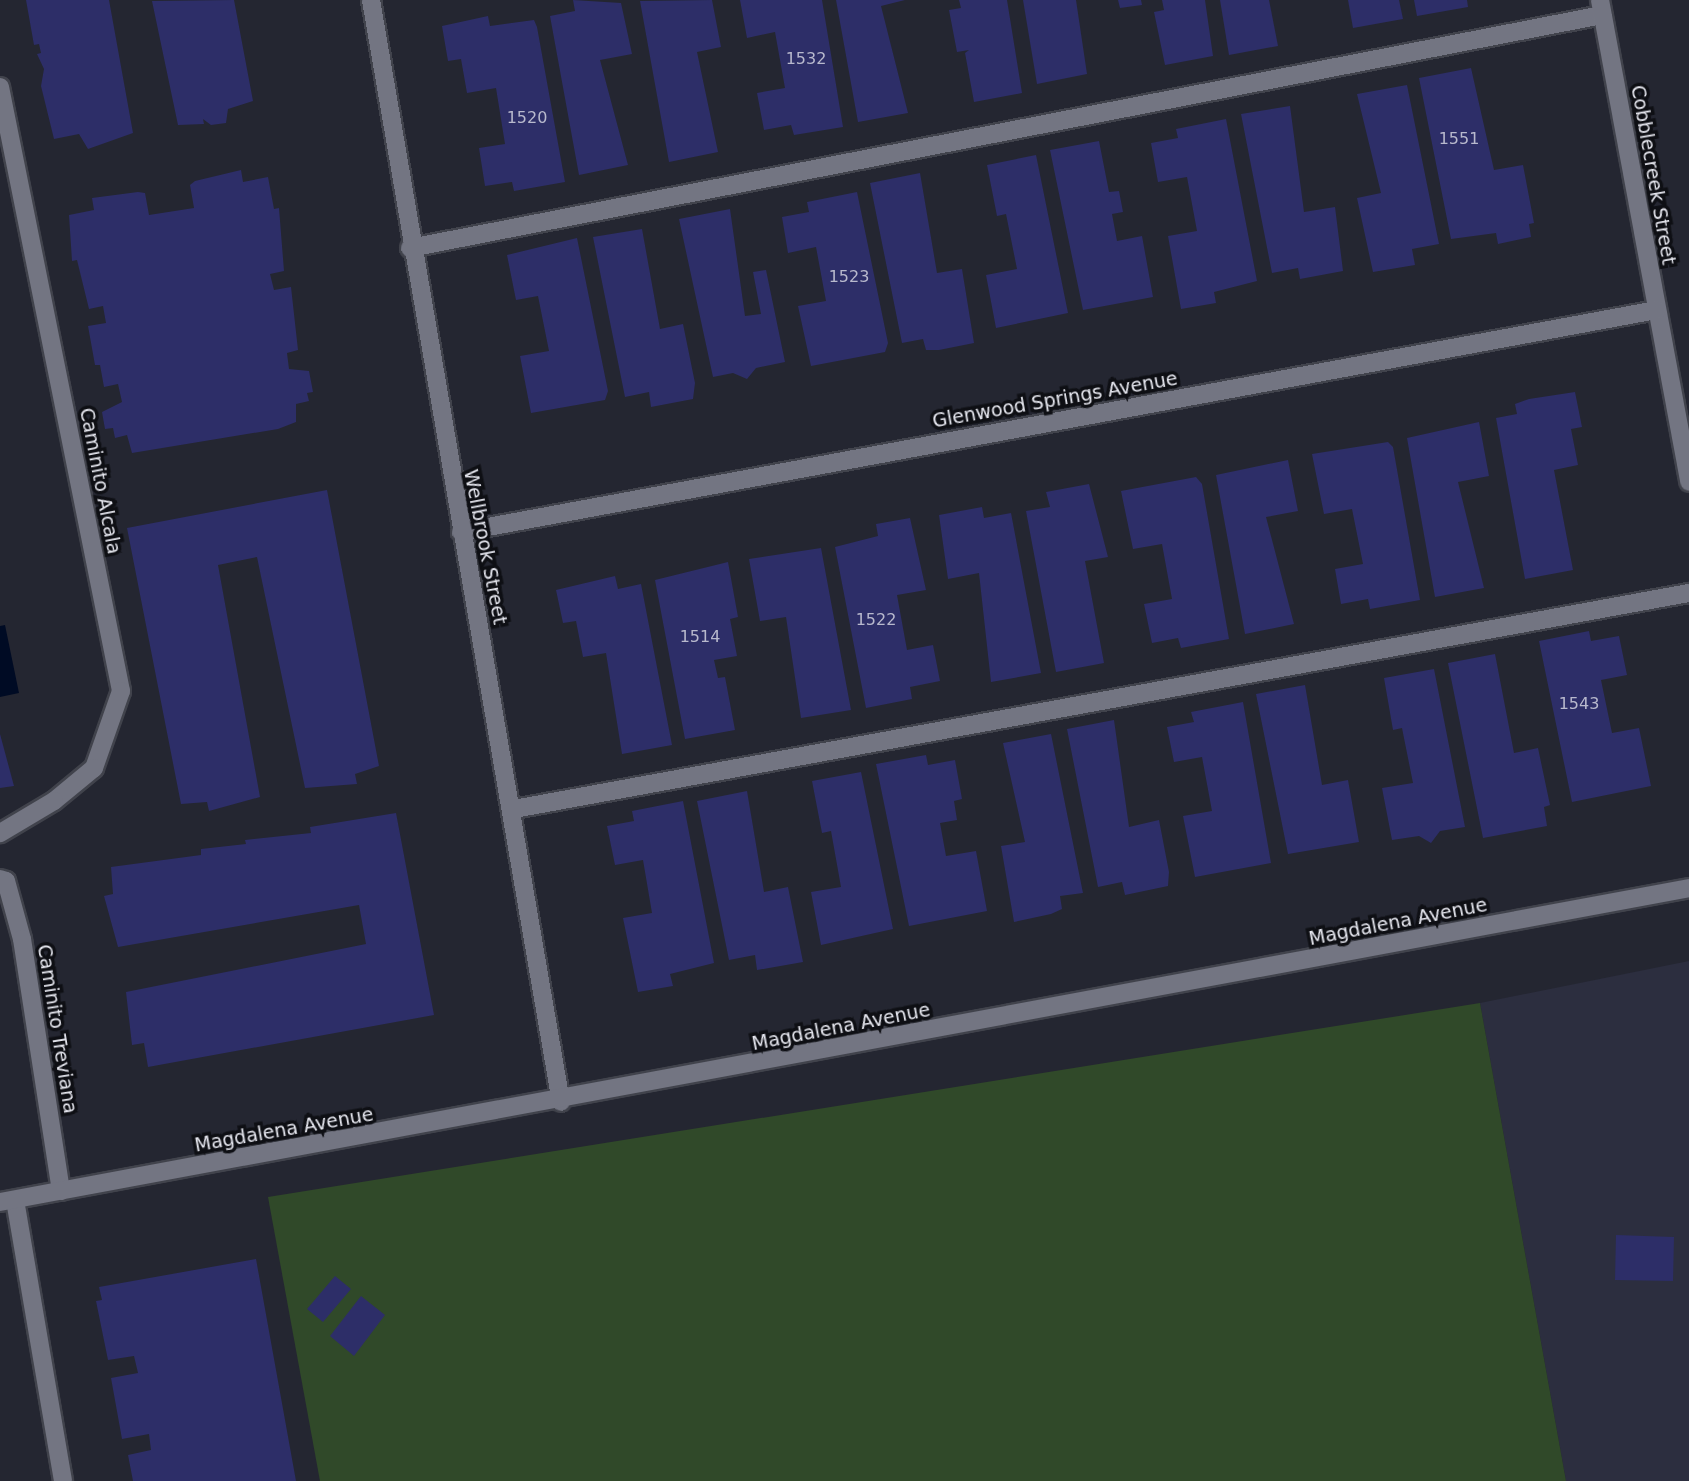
<!DOCTYPE html>
<html>
<head>
<meta charset="utf-8">
<style>
  body { margin:0 }
  #map { position:relative; width:1689px; height:1481px; overflow:hidden; background:#242631; font-family:"DejaVu Sans",sans-serif }
  div>[style] { position:absolute }
  [style*='--x'] { left:calc(var(--x)*1px); top:calc(var(--y)*1px); width:calc(var(--w)*1px); rotate:calc(var(--a)*1deg) }
  .built>* { inset:0; background:#2c2e3f }
  .green>* { inset:0; background:#304929 }
  .water>* { inset:0; background:#000b24 }
  .building>* { inset:0; background:#2d2e68 }
  .roads { filter:drop-shadow(2px 0 #41434c) drop-shadow(-2px 0 #41434c) drop-shadow(0 2px #41434c) drop-shadow(0 -2px #41434c) }
  .service>* { height:18px; margin:-9px; padding:0 9px; transform-origin:9px; border-radius:9px; background:#737582 }
  .minor>* { height:18px; margin:-9px; padding:0 9px; transform-origin:9px; border-radius:9px; background:#737582 }
  .tertiary>* { height:18px; margin:-9px; padding:0 9px; transform-origin:9px; border-radius:9px; background:#737582 }
  span { translate:-50% -50%; white-space:nowrap; text-align:center; line-height:1.15; -webkit-text-stroke:7px #0e0f14; paint-order:stroke }
  .number-label { font-size:16px; color:#b8b9cd }
  .number-label span { -webkit-text-stroke-width:0 }
  .street-label { font-size:19px; color:#e6e7ef }
</style>
</head>
<body>
<div id="map">
  <div class="built">
    <i style="clip-path:polygon(1689px 961px,1689px 1481px,1566px 1481px,1480px 1003px)"></i>
  </div>
  <div class="green">
    <i style="clip-path:polygon(1480px 1003px,1566px 1481px,320px 1481px,268px 1197px)"></i>
  </div>
  <div class="water">
    <i style="clip-path:polygon(5px 625px,19px 693px,0 697px,0 626px)"></i>
  </div>
  <div class="building">
    <i style="clip-path:polygon(26px 0,109px 0,133px 133px,88px 149px,79px 134px,54px 139px,41px 86px,44px 69px,37px 54px,41px 53px,39px 44px,34px 45px)"></i>
    <i style="clip-path:polygon(234px 0,253px 101px,228px 109px,226px 123px,211px 125px,203px 119px,204px 124px,178px 125px,152px 1px)"></i>
    <i style="clip-path:polygon(573px 0,621px 3px,632px 54px,600px 60px,628px 165px,579px 175px,550px 16px,575px 11px)"></i>
    <i style="clip-path:polygon(712px 0,721px 47px,697px 52px,718px 152px,669px 162px,640px 1px)"></i>
    <i style="clip-path:polygon(740px 0,822px 0,843px 127px,794px 135px,791px 125px,764px 130px,757px 93px,785px 88px,775px 32px,747px 38px)"></i>
    <i style="clip-path:polygon(836px 0,905px 0,881px 6px,908px 113px,858px 122px)"></i>
    <i style="clip-path:polygon(959px 0,1007px 0,1022px 93px,974px 102px,965px 53px,969px 50px,957px 52px,949px 10px,961px 8px)"></i>
    <i style="clip-path:polygon(1023px 0,1076px 0,1087px 74px,1037px 84px)"></i>
    <i style="clip-path:polygon(1118px 0,1141px 0,1142px 5px,1120px 8px)"></i>
    <i style="clip-path:polygon(1162px 0,1205px 0,1213px 56px,1165px 65px,1154px 12px,1164px 10px)"></i>
    <i style="clip-path:polygon(1220px 0,1269px 0,1278px 46px,1229px 55px)"></i>
    <i style="clip-path:polygon(1348px 0,1399px 0,1403px 19px,1353px 28px)"></i>
    <i style="clip-path:polygon(1414px 0,1467px 0,1468px 7px,1417px 16px)"></i>
    <i style="clip-path:polygon(488px 16px,490px 26px,534px 20px,537px 27px,565px 182px,514px 191px,512px 182px,485px 186px,479px 148px,505px 144px,496px 88px,467px 93px,461px 59px,448px 61px,442px 26px)"></i>
    <i style="clip-path:polygon(1471px 68px,1494px 170px,1523px 165px,1534px 223px,1529px 224px,1531px 237px,1498px 244px,1496px 233px,1451px 239px,1419px 78px)"></i>
    <i style="clip-path:polygon(1407px 85px,1439px 244px,1412px 249px,1415px 265px,1373px 272px,1357px 198px,1381px 193px,1357px 94px)"></i>
    <i style="clip-path:polygon(1290px 106px,1304px 212px,1335px 207px,1343px 271px,1300px 279px,1298px 268px,1272px 273px,1241px 114px)"></i>
    <i style="clip-path:polygon(1226px 119px,1257px 281px,1214px 292px,1216px 303px,1181px 309px,1168px 236px,1197px 231px,1187px 177px,1158px 182px,1151px 143px,1178px 138px,1176px 129px)"></i>
    <i style="clip-path:polygon(1099px 141px,1109px 192px,1119px 191px,1123px 212px,1112px 214px,1117px 241px,1142px 236px,1153px 297px,1083px 310px,1050px 150px)"></i>
    <i style="clip-path:polygon(1036px 155px,1068px 313px,996px 328px,986px 275px,1017px 269px,1006px 214px,997px 216px,987px 165px)"></i>
    <i style="clip-path:polygon(241px 170px,243px 182px,268px 177px,274px 209px,279px 208px,284px 271px,270px 274px,274px 290px,291px 287px,298px 350px,287px 353px,289px 369px,309px 371px,313px 392px,307px 393px,309px 401px,296px 404px,296px 422px,278px 429px,132px 453px,127px 435px,115px 438px,113px 428px,105px 429px,102px 412px,122px 402px,118px 384px,104px 387px,100px 365px,95px 365px,88px 326px,106px 323px,103px 306px,89px 309px,77px 260px,72px 261px,69px 215px,94px 210px,92px 198px,138px 192px,145px 193px,149px 215px,194px 208px,190px 185px,195px 181px)"></i>
    <i style="clip-path:polygon(920px 173px,937px 273px,962px 269px,974px 343px,939px 350px,926px 350px,923px 339px,902px 343px,870px 183px)"></i>
    <i style="clip-path:polygon(857px 192px,888px 343px,885px 352px,811px 366px,798px 306px,826px 301px,816px 247px,788px 253px,782px 217px,809px 212px,807px 202px)"></i>
    <i style="clip-path:polygon(730px 209px,745px 316px,761px 314px,753px 272px,766px 270px,785px 362px,756px 368px,747px 379px,733px 373px,713px 377px,679px 219px)"></i>
    <i style="clip-path:polygon(642px 229px,660px 329px,683px 324px,695px 383px,693px 399px,651px 407px,649px 392px,625px 397px,593px 237px)"></i>
    <i style="clip-path:polygon(577px 238px,608px 391px,605px 400px,531px 413px,520px 356px,549px 351px,538px 296px,516px 300px,507px 255px)"></i>
    <i style="clip-path:polygon(1575px 392px,1582px 427px,1571px 429px,1578px 465px,1554px 470px,1573px 570px,1525px 579px,1496px 418px,1517px 414px,1515px 404px,1529px 399px)"></i>
    <i style="clip-path:polygon(1479px 422px,1489px 476px,1458px 482px,1484px 588px,1435px 597px,1407px 438px)"></i>
    <i style="clip-path:polygon(1388px 442px,1393px 447px,1420px 600px,1370px 609px,1368px 599px,1341px 604px,1335px 569px,1363px 564px,1352px 509px,1324px 514px,1312px 454px)"></i>
    <i style="clip-path:polygon(1288px 460px,1298px 511px,1266px 517px,1294px 624px,1245px 634px,1216px 475px)"></i>
    <i style="clip-path:polygon(1196px 477px,1202px 484px,1229px 639px,1181px 648px,1178px 638px,1152px 643px,1144px 604px,1172px 599px,1162px 544px,1133px 549px,1121px 491px)"></i>
    <i style="clip-path:polygon(1089px 484px,1108px 557px,1085px 561px,1104px 663px,1056px 672px,1026px 511px,1050px 507px,1046px 492px)"></i>
    <i style="clip-path:polygon(327px 490px,379px 766px,355px 774px,357px 784px,305px 788px,257px 557px,218px 565px,260px 797px,209px 811px,207px 802px,181px 804px,127px 528px)"></i>
    <i style="clip-path:polygon(982px 507px,984px 518px,1011px 513px,1041px 673px,991px 682px,979px 573px,948px 579px,939px 515px)"></i>
    <i style="clip-path:polygon(910px 518px,926px 590px,897px 595px,907px 650px,933px 645px,940px 681px,910px 687px,912px 699px,866px 708px,835px 547px,878px 536px,876px 524px)"></i>
    <i style="clip-path:polygon(821px 548px,851px 710px,801px 718px,786px 617px,760px 621px,749px 559px)"></i>
    <i style="clip-path:polygon(728px 562px,738px 617px,730px 619px,737px 656px,714px 660px,718px 678px,725px 677px,735px 730px,685px 739px,655px 580px)"></i>
    <i style="clip-path:polygon(615px 576px,618px 589px,641px 584px,672px 745px,622px 754px,606px 653px,583px 657px,576px 621px,563px 623px,556px 590px)"></i>
    <i style="clip-path:polygon(1589px 631px,1591px 641px,1619px 636px,1627px 675px,1601px 680px,1612px 733px,1639px 728px,1651px 786px,1572px 802px,1539px 641px)"></i>
    <i style="clip-path:polygon(1495px 654px,1514px 753px,1538px 748px,1550px 805px,1544px 807px,1547px 826px,1483px 838px,1448px 663px)"></i>
    <i style="clip-path:polygon(1434px 669px,1465px 827px,1440px 831px,1431px 843px,1419px 836px,1392px 840px,1382px 788px,1413px 783px,1402px 728px,1393px 730px,1384px 678px)"></i>
    <i style="clip-path:polygon(1305px 685px,1322px 785px,1348px 780px,1359px 842px,1288px 854px,1256px 694px)"></i>
    <i style="clip-path:polygon(1243px 702px,1271px 863px,1195px 877px,1183px 816px,1212px 811px,1202px 757px,1174px 762px,1167px 727px,1194px 722px,1191px 712px)"></i>
    <i style="clip-path:polygon(1114px 720px,1129px 827px,1159px 820px,1169px 872px,1168px 886px,1125px 895px,1122px 882px,1098px 887px,1067px 729px)"></i>
    <i style="clip-path:polygon(0 734px,14px 786px,0 788px)"></i>
    <i style="clip-path:polygon(1051px 734px,1083px 893px,1060px 896px,1062px 909px,1051px 914px,1014px 922px,1001px 846px,1025px 842px,1003px 743px)"></i>
    <i style="clip-path:polygon(926px 755px,928px 765px,955px 760px,962px 799px,954px 801px,957px 820px,940px 823px,946px 856px,976px 851px,987px 911px,909px 926px,876px 764px)"></i>
    <i style="clip-path:polygon(861px 772px,893px 929px,821px 945px,811px 892px,841px 887px,831px 831px,822px 833px,812px 781px)"></i>
    <i style="clip-path:polygon(747px 791px,764px 892px,788px 887px,803px 962px,757px 970px,755px 955px,729px 960px,697px 801px)"></i>
    <i style="clip-path:polygon(683px 801px,714px 963px,670px 974px,673px 986px,638px 992px,623px 918px,652px 913px,643px 860px,615px 865px,607px 826px,634px 821px,632px 811px)"></i>
    <i style="clip-path:polygon(396px 813px,434px 1015px,148px 1067px,144px 1043px,132px 1045px,126px 992px,366px 944px,359px 905px,118px 947px,104px 896px,113px 894px,111px 867px,201px 855px,201px 849px,246px 844px,245px 840px,311px 833px,310px 827px)"></i>
    <i style="clip-path:polygon(1616px 1235px,1674px 1237px,1673px 1281px,1615px 1280px)"></i>
    <i style="clip-path:polygon(256px 1259px,296px 1481px,133px 1481px,128px 1455px,151px 1450px,149px 1434px,122px 1439px,111px 1378px,138px 1373px,134px 1356px,108px 1360px,96px 1301px,102px 1300px,99px 1287px)"></i>
    <i style="clip-path:polygon(335px 1276px,351px 1289px,323px 1322px,307px 1309px)"></i>
    <i style="clip-path:polygon(361px 1296px,385px 1315px,354px 1356px,330px 1336px)"></i>
  </div>
  <div class="roads">
    <div class="service">
      <i style="--x:410;--y:248;--w:1215;--a:-11.06"></i>
      <i style="--x:514;--y:809;--w:1195;--a:-10.42"></i>
      <i style="--x:15;--y:1200;--w:285;--a:80.3"></i>
    </div>
    <div class="minor">
      <i style="--x:371;--y:0;--w:1118;--a:80.22"></i>
      <i style="--x:1600;--y:0;--w:490;--a:79.5"></i>
      <i style="--x:0;--y:87;--w:616;--a:78.67"></i>
      <i style="--x:121;--y:691;--w:82;--a:109.3"></i>
      <i style="--x:94;--y:768;--w:52;--a:140.5"></i>
      <i style="--x:54;--y:801;--w:63;--a:149.3"></i>
      <i style="--x:461;--y:532;--w:1216;--a:-10.52"></i>
      <i style="--x:0;--y:879;--w:6;--a:18"></i>
      <i style="--x:6;--y:881;--w:60;--a:74.6"></i>
      <i style="--x:22;--y:939;--w:255;--a:81.2"></i>
    </div>
    <div class="tertiary">
      <i style="--x:0;--y:1202;--w:1718;--a:-10.53"></i>
    </div>
  </div>
  <div class="number-label">
    <span style="left:806px;top:59px">1532</span>
    <span style="left:527px;top:118px">1520</span>
    <span style="left:1459px;top:139px">1551</span>
    <span style="left:849px;top:277px">1523</span>
    <span style="left:876px;top:620px">1522</span>
    <span style="left:700px;top:637px">1514</span>
    <span style="left:1579px;top:704px">1543</span>
  </div>
  <div class="street-label">
    <span style="left:1653px;top:175px;rotate:80deg">Cobblecreek Street</span>
    <span style="left:1055px;top:400px;rotate:-10deg">Glenwood Springs Avenue</span>
    <span style="left:100px;top:481px;rotate:79deg">Caminito Alcala</span>
    <span style="left:485px;top:547px;rotate:79deg">Wellbrook Street</span>
    <span style="left:1398px;top:922px;rotate:-11deg">Magdalena Avenue</span>
    <span style="left:841px;top:1027px;rotate:-11deg">Magdalena Avenue</span>
    <span style="left:57px;top:1029px;rotate:81deg">Caminito Treviana</span>
    <span style="left:284px;top:1130px;rotate:-10deg">Magdalena Avenue</span>
  </div>
</div>
</body>
</html>
